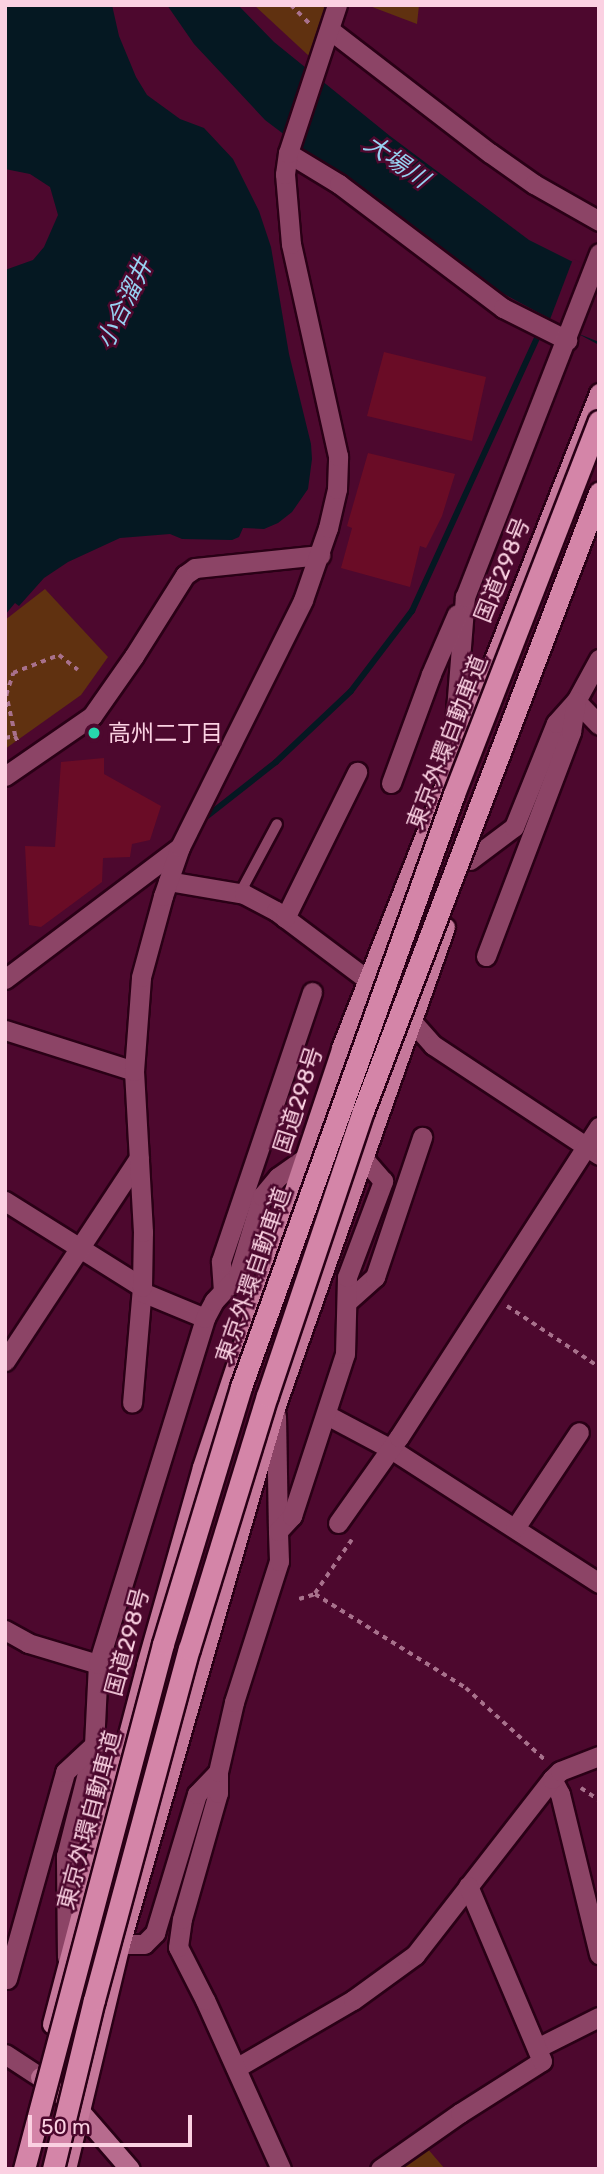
<!DOCTYPE html>
<html>
<head>
<meta charset="utf-8">
<style>
  body { margin:0 }
  #map { position:relative; width:604px; height:2174px; overflow:hidden; background:#4d082e; font-family:Rubik,"Noto Sans JP",sans-serif }
  div>[style] { position:absolute }
  [style*='--x'] { left:calc(var(--x)*1px); top:calc(var(--y)*1px); width:calc(var(--w)*1px); rotate:calc(var(--a)*1deg) }
  .green>* { inset:0; background:#603110 }
  .water>* { inset:0; background:#051822 }
  .pier>* { inset:0; background:#4d082e }
  .stream>* { height:6px; margin:-3px; padding:0 3px; transform-origin:3px; border-radius:3px; background:#051822 }
  .building>* { inset:0; background:#6a0c26 }
  .path>* { height:3.5px; margin-top:-1.75px; transform-origin:0; background:repeating-linear-gradient(90deg,#a8718c 0 5px,transparent 0 10px) }
  .roads { filter:drop-shadow(2px 0 #2a0016) drop-shadow(-2px 0 #2a0016) drop-shadow(0 2px #2a0016) drop-shadow(0 -2px #2a0016) }
  .service>* { height:10px; margin:-5px; padding:0 5px; transform-origin:5px; border-radius:5px; background:#8c4466 }
  .minor>* { height:19px; margin:-9.5px; padding:0 9.5px; transform-origin:9.5px; border-radius:9.5px; background:#8c4466 }
  .tertiary>* { height:19px; margin:-9.5px; padding:0 9.5px; transform-origin:9.5px; border-radius:9.5px; background:#8c4466 }
  .primary>* { height:19px; margin:-9.5px; padding:0 9.5px; transform-origin:9.5px; border-radius:9.5px; background:#b76b8e }
  .trunk>* { height:19px; margin:-9.5px; padding:0 9.5px; transform-origin:9.5px; border-radius:9.5px; background:#c6789b }
  .bridges { filter:drop-shadow(2px 0 #2a0016) drop-shadow(-2px 0 #2a0016) drop-shadow(0 2px #2a0016) drop-shadow(0 -2px #2a0016) }
  .motorway-bridge>* { height:21px; margin:-10.5px; padding:0 10.5px; transform-origin:10.5px; border-radius:10.5px; background:#d485a8 }
  .dots>* { width:19px; height:19px; translate:-50% -50%; box-sizing:border-box; border:4px solid #4d082e; border-radius:50% }
  span { translate:-50% -50%; white-space:nowrap; text-align:center; line-height:1.15; -webkit-text-stroke:5px #4d082e; paint-order:stroke }
  .street-label { font-size:23px; color:#fbd1e2 }
  .poi-label { font-size:23px; color:#fbd1e2 }
  .left { translate:0 -50%; text-align:left }
  .water-label { font-size:24px; color:#97d2f1; font-style:italic }
  .frame { position:absolute; inset:0; border:7px solid #fbd1e2; pointer-events:none }
  .scale { position:absolute; left:28px; top:2115px; width:164px; height:32px; box-sizing:border-box; border:4px solid #fbd1e2; border-top:0; padding-left:9px; font-size:21px; line-height:24px; white-space:nowrap; color:#fbd1e2; -webkit-text-stroke:5px #4d082e; paint-order:stroke }
</style>
</head>
<body>
<div id="map">
  <div class="green">
    <i style="clip-path:polygon(254px 5px,322px 5px,325px 9px,309px 56px)"></i>
    <i style="clip-path:polygon(367px 5px,419px 5px,417px 24px)"></i>
    <i style="clip-path:polygon(45px 589px,108px 657px,81px 695px,5px 749px,5px 620px)"></i>
    <i style="clip-path:polygon(427px 2148px,445px 2169px,396px 2169px,407px 2163px)"></i>
  </div>
  <div class="water">
    <i style="clip-path:polygon(5px 5px,112px 5px,119px 36px,136px 77px,147px 95px,180px 119px,204px 128px,233px 159px,259px 211px,271px 247px,289px 354px,311px 444px,312px 459px,308px 489px,292px 512px,278px 523px,264px 529px,243px 528px,239px 537px,232px 540px,182px 539px,170px 534px,120px 538px,68px 562px,44px 578px,19px 606px,15px 603px,5px 615px,5px 270px,33px 260px,44px 247px,58px 215px,50px 187px,30px 174px,5px 169px)"></i>
    <i style="clip-path:polygon(167px 5px,238px 5px,274px 42px,390px 136px,529px 240px,599px 275px,599px 345px,504px 294px,384px 210px,265px 120px,194px 44px)"></i>
  </div>
  <div class="pier">
    <i style="clip-path:polygon(573px 259px,599px 271px,599px 342px,549px 322px)"></i>
  </div>
  <div class="stream">
    <i style="--x:201;--y:821;--w:95;--a:-38.2"></i>
    <i style="--x:276;--y:762;--w:103;--a:-43.4"></i>
    <i style="--x:351;--y:691;--w:101;--a:-52.7"></i>
    <i style="--x:412;--y:611;--w:308;--a:-65.4"></i>
  </div>
  <div class="building">
    <i style="clip-path:polygon(384px 352px,486px 377px,472px 441px,367px 416px)"></i>
    <i style="clip-path:polygon(368px 453px,455px 474px,442px 516px,426px 548px,420px 546px,410px 587px,341px 568px,352px 528px,347px 526px)"></i>
    <i style="clip-path:polygon(104px 758px,104px 774px,161px 806px,150px 840px,132px 844px,130px 857px,103px 858px,102px 882px,41px 927px,29px 925px,25px 846px,55px 847px,61px 762px)"></i>
  </div>
  <div class="path">
    <i style="--x:291;--y:5;--w:28;--a:45"></i>
    <i style="--x:15;--y:736;--w:42;--a:-102.4"></i>
    <i style="--x:6;--y:695;--w:23;--a:-72"></i>
    <i style="--x:13;--y:673;--w:49;--a:-21.4"></i>
    <i style="--x:59;--y:655;--w:24;--a:38"></i>
    <i style="--x:5;--y:738;--w:10;--a:-11"></i>
    <i style="--x:15;--y:736;--w:9;--a:63"></i>
    <i style="--x:507;--y:1306;--w:110;--a:33.5"></i>
    <i style="--x:352;--y:1540;--w:65;--a:124.4"></i>
    <i style="--x:315;--y:1594;--w:178;--a:31.9"></i>
    <i style="--x:466;--y:1688;--w:107;--a:42.3"></i>
    <i style="--x:299;--y:1599;--w:17;--a:-17"></i>
    <i style="--x:581;--y:1788;--w:22;--a:34"></i>
  </div>
  <div class="roads">
    <div class="service">
      <i style="--x:240;--y:893;--w:78;--a:-61.8"></i>
    </div>
    <div class="minor">
      <i style="--x:330;--y:30;--w:202;--a:37.6"></i>
      <i style="--x:490;--y:153;--w:54;--a:35.2"></i>
      <i style="--x:534;--y:184;--w:75;--a:29.6"></i>
      <i style="--x:288;--y:153;--w:60;--a:31.3"></i>
      <i style="--x:339;--y:184;--w:206;--a:37.1"></i>
      <i style="--x:503;--y:308;--w:72;--a:26.6"></i>
      <i style="--x:576;--y:701;--w:33;--a:46"></i>
      <i style="--x:452;--y:761;--w:165;--a:-85.5"></i>
      <i style="--x:465;--y:597;--w:369;--a:-68.7"></i>
      <i style="--x:391;--y:783;--w:116;--a:-69.8"></i>
      <i style="--x:431;--y:674;--w:65;--a:-66.6"></i>
      <i style="--x:470;--y:860;--w:55;--a:-36.9"></i>
      <i style="--x:514;--y:827;--w:112;--a:-68"></i>
      <i style="--x:556;--y:723;--w:30;--a:-48"></i>
      <i style="--x:576;--y:701;--w:48;--a:-61.3"></i>
      <i style="--x:168;--y:881;--w:77;--a:9.7"></i>
      <i style="--x:244;--y:894;--w:36;--a:28"></i>
      <i style="--x:276;--y:911;--w:130;--a:36.9"></i>
      <i style="--x:285;--y:918;--w:163;--a:-63.7"></i>
      <i style="--x:486;--y:956;--w:240;--a:-69.2"></i>
      <i style="--x:571;--y:732;--w:31;--a:-81"></i>
      <i style="--x:5;--y:979;--w:219;--a:-37"></i>
      <i style="--x:402;--y:1010;--w:47;--a:48.5"></i>
      <i style="--x:433;--y:1045;--w:199;--a:33.5"></i>
      <i style="--x:5;--y:1030;--w:135;--a:17.6"></i>
      <i style="--x:5;--y:1201;--w:162;--a:32.1"></i>
      <i style="--x:142;--y:1287;--w:116;--a:94.9"></i>
      <i style="--x:223;--y:1291;--w:30;--a:-94"></i>
      <i style="--x:221;--y:1261;--w:284;--a:-71.3"></i>
      <i style="--x:142;--y:1292;--w:68;--a:22.4"></i>
      <i style="--x:347;--y:1302;--w:38;--a:-42"></i>
      <i style="--x:375;--y:1277;--w:148;--a:-71.4"></i>
      <i style="--x:5;--y:1361;--w:243;--a:-56.6"></i>
      <i style="--x:327;--y:1415;--w:72;--a:28"></i>
      <i style="--x:391;--y:1449;--w:247;--a:32.8"></i>
      <i style="--x:276;--y:1416;--w:115;--a:89"></i>
      <i style="--x:515;--y:1528;--w:115;--a:-56.3"></i>
      <i style="--x:5;--y:1630;--w:26;--a:29"></i>
      <i style="--x:28;--y:1643;--w:73;--a:16.7"></i>
      <i style="--x:552;--y:1779;--w:17;--a:62"></i>
      <i style="--x:560;--y:1794;--w:165;--a:76.3"></i>
      <i style="--x:120;--y:1944;--w:24;--a:0"></i>
      <i style="--x:144;--y:1944;--w:16;--a:-45"></i>
      <i style="--x:155;--y:1933;--w:145;--a:-73.2"></i>
      <i style="--x:197;--y:1794;--w:30;--a:-46"></i>
      <i style="--x:67;--y:1957;--w:101;--a:-90.6"></i>
      <i style="--x:66;--y:1856;--w:114;--a:-75.8"></i>
      <i style="--x:94;--y:1745;--w:81;--a:-87.2"></i>
      <i style="--x:98;--y:1664;--w:362;--a:-72.8"></i>
      <i style="--x:205;--y:1318;--w:19;--a:-62"></i>
      <i style="--x:214;--y:1301;--w:35;--a:-47"></i>
      <i style="--x:238;--y:1275;--w:83;--a:-73.1"></i>
      <i style="--x:262;--y:1196;--w:25;--a:-50"></i>
      <i style="--x:278;--y:1177;--w:32;--a:-35"></i>
      <i style="--x:7;--y:1979;--w:215;--a:-74.3"></i>
      <i style="--x:65;--y:1772;--w:40;--a:-43"></i>
      <i style="--x:537;--y:2048;--w:69;--a:-26.6"></i>
      <i style="--x:5;--y:2054;--w:42;--a:33.3"></i>
      <i style="--x:236;--y:2068;--w:135;--a:-30.2"></i>
      <i style="--x:353;--y:2000;--w:77;--a:-36"></i>
      <i style="--x:415;--y:1955;--w:223;--a:-52.1"></i>
      <i style="--x:552;--y:1779;--w:11;--a:-45"></i>
      <i style="--x:560;--y:1771;--w:42;--a:-21"></i>
      <i style="--x:281;--y:2169;--w:185;--a:-114.2"></i>
      <i style="--x:205;--y:2000;--w:59;--a:-117"></i>
      <i style="--x:178;--y:1947;--w:28;--a:-82"></i>
      <i style="--x:182;--y:1919;--w:131;--a:-74.1"></i>
      <i style="--x:218;--y:1793;--w:21;--a:-90"></i>
      <i style="--x:218;--y:1772;--w:72;--a:-77.1"></i>
      <i style="--x:234;--y:1702;--w:148;--a:-72.3"></i>
      <i style="--x:279;--y:1561;--w:30;--a:-92"></i>
      <i style="--x:278;--y:1531;--w:21;--a:-47"></i>
      <i style="--x:292;--y:1516;--w:170;--a:-71.9"></i>
      <i style="--x:345;--y:1354;--w:77;--a:-88.5"></i>
      <i style="--x:347;--y:1277;--w:103;--a:-69.4"></i>
      <i style="--x:383;--y:1181;--w:32;--a:-131"></i>
      <i style="--x:380;--y:2169;--w:98;--a:-35"></i>
      <i style="--x:460;--y:2113;--w:97;--a:-32.4"></i>
      <i style="--x:542;--y:2061;--w:190;--a:-112.9"></i>
    </div>
    <div class="tertiary">
      <i style="--x:5;--y:776;--w:106;--a:-34.6"></i>
      <i style="--x:92;--y:716;--w:73;--a:-55"></i>
      <i style="--x:134;--y:656;--w:96;--a:-57.8"></i>
      <i style="--x:185;--y:575;--w:12;--a:-35"></i>
      <i style="--x:195;--y:568;--w:126;--a:-5.9"></i>
      <i style="--x:142;--y:1287;--w:55;--a:-89"></i>
      <i style="--x:143;--y:1232;--w:161;--a:-93.2"></i>
      <i style="--x:134;--y:1071;--w:94;--a:-85.7"></i>
      <i style="--x:141;--y:977;--w:84;--a:-74.8"></i>
      <i style="--x:163;--y:896;--w:52;--a:-70.9"></i>
      <i style="--x:180;--y:847;--w:276;--a:-63.5"></i>
      <i style="--x:303;--y:600;--w:76;--a:-70.9"></i>
      <i style="--x:328;--y:528;--w:40;--a:-77"></i>
      <i style="--x:337;--y:489;--w:33;--a:-88"></i>
      <i style="--x:338;--y:456;--w:217;--a:-102.5"></i>
      <i style="--x:291;--y:244;--w:70;--a:-94.9"></i>
      <i style="--x:285;--y:174;--w:21;--a:-82"></i>
      <i style="--x:288;--y:153;--w:156;--a:-71.7"></i>
      <i style="--x:338;--y:1523;--w:105;--a:-54.7"></i>
      <i style="--x:399;--y:1437;--w:369;--a:-57.2"></i>
    </div>
    <div class="primary">
      <i style="--x:40;--y:2077;--w:50;--a:40.1"></i>
      <i style="--x:78;--y:2109;--w:79;--a:49.1"></i>
    </div>
    <div class="trunk">
      <i style="--x:52;--y:2024;--w:371;--a:-75.3"></i>
      <i style="--x:146;--y:1665;--w:206;--a:-74.2"></i>
      <i style="--x:202;--y:1467;--w:441;--a:-71.6"></i>
      <i style="--x:341;--y:1048;--w:704;--a:-68.5"></i>
      <i style="--x:66;--y:2169;--w:231;--a:-76.5"></i>
      <i style="--x:120;--y:1944;--w:561;--a:-73.86"></i>
      <i style="--x:276;--y:1405;--w:507;--a:-70.53"></i>
    </div>
  </div>
  <div class="bridges">
    <div class="motorway-bridge">
      <i style="--x:24;--y:2169;--w:543;--a:-75.17"></i>
      <i style="--x:163;--y:1644;--w:269;--a:-73.1"></i>
      <i style="--x:241;--y:1387;--w:630;--a:-70.24"></i>
      <i style="--x:454;--y:794;--w:400;--a:-68.8"></i>
      <i style="--x:53;--y:2169;--w:174;--a:-76.4"></i>
      <i style="--x:94;--y:2000;--w:364;--a:-74.9"></i>
      <i style="--x:189;--y:1649;--w:265;--a:-72.9"></i>
      <i style="--x:267;--y:1396;--w:301;--a:-71.4"></i>
      <i style="--x:363;--y:1111;--w:662;--a:-69.1"></i>
    </div>
  </div>
  <div class="dots">
    <i style="left:94px;top:733px;background:#27d5ad"></i>
  </div>
  <div class="street-label">
    <span style="left:502px;top:570px;rotate:-68deg">国道298号</span>
    <span style="left:447px;top:742px;rotate:-69deg">東京外環自動車道</span>
    <span style="left:298px;top:1100px;rotate:-72deg">国道298号</span>
    <span style="left:253px;top:1275px;rotate:-71deg">東京外環自動車道</span>
    <span style="left:127px;top:1642px;rotate:-75deg">国道298号</span>
    <span style="left:89px;top:1820px;rotate:-75deg">東京外環自動車道</span>
  </div>
  <div class="poi-label">
    <span class="left" style="left:108px;top:733px">高州二丁目</span>
  </div>
  <div class="water-label">
    <span style="left:396px;top:162px;rotate:35deg">大場川</span>
    <span style="left:125px;top:304px;rotate:-64deg">小合溜井</span>
  </div>
  <div class="frame"></div>
  <div class="scale">50 m</div>
</div>
</body>
</html>
